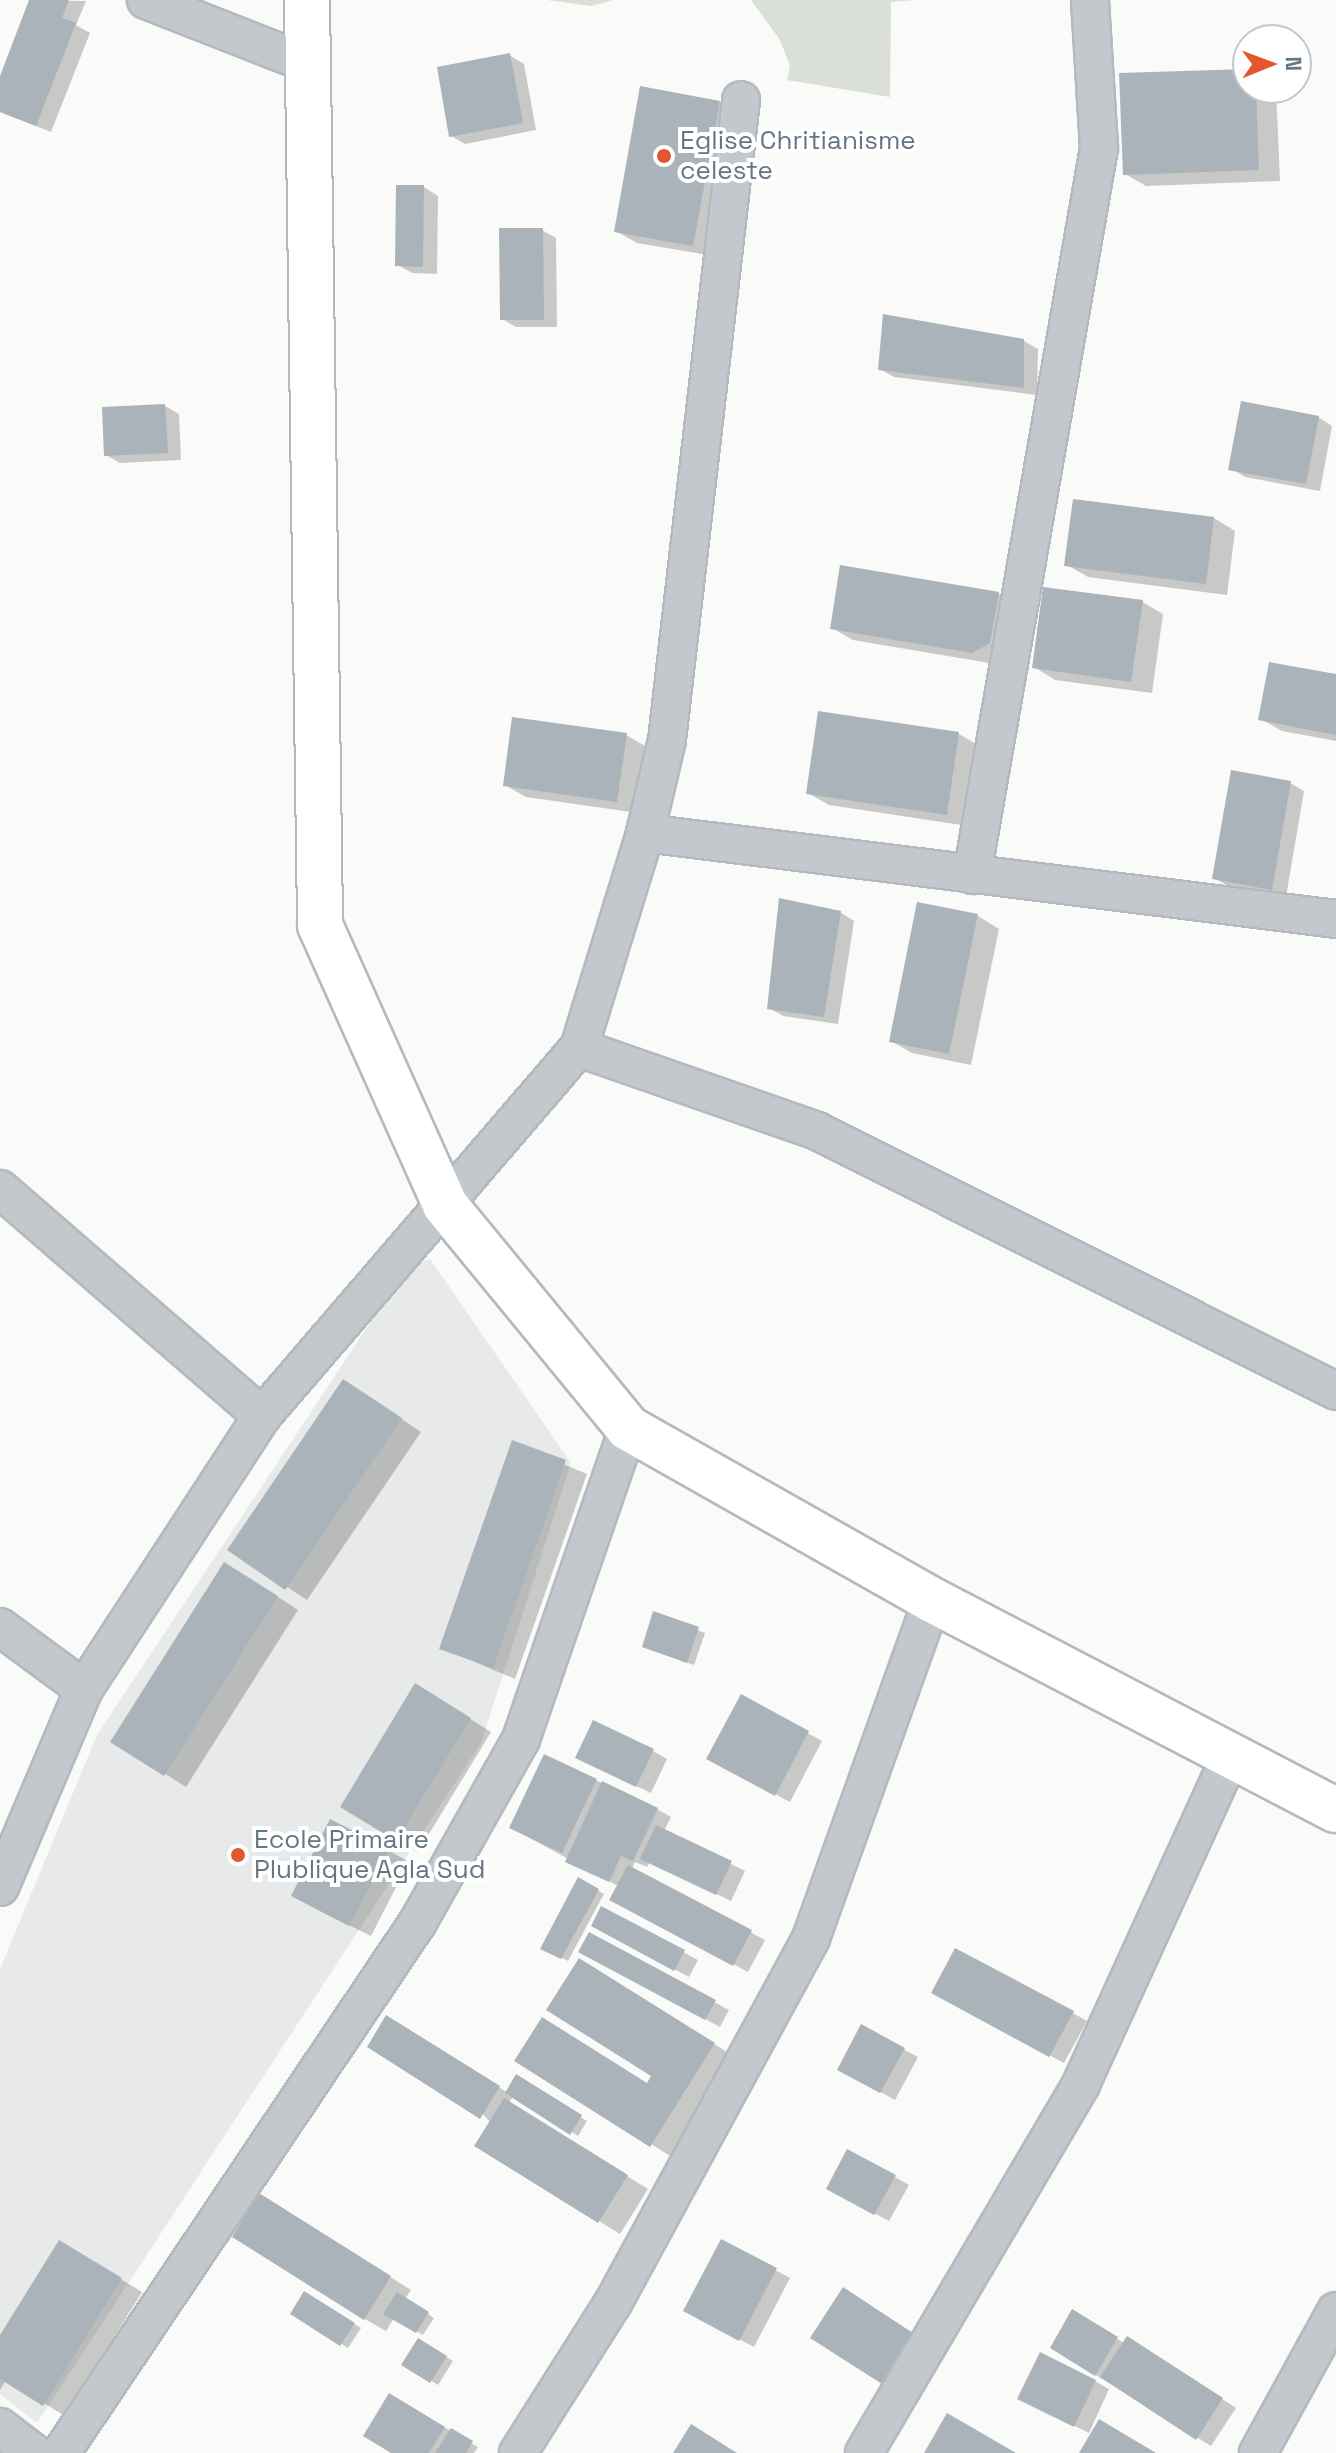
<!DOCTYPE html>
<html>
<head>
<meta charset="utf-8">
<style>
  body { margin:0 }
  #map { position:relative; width:1336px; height:2453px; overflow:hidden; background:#fafaf8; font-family:"Space Grotesk",sans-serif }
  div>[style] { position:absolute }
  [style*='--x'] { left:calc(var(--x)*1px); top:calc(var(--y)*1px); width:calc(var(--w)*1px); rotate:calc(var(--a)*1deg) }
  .built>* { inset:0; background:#e8e9e9 }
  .green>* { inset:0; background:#dadfd7 }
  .shadow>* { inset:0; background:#0003 }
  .building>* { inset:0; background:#aab3b9 }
  .roads { filter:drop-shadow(2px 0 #b3babf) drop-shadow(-2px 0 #b3babf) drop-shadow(0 2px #b3babf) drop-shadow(0 -2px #b3babf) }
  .street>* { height:36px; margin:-18px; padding:0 18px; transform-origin:18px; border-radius:18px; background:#c3c8cc }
  .secondary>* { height:44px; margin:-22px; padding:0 22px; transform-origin:22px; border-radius:22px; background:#fff }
  .dots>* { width:22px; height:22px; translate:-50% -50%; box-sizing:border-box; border:4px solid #fff; border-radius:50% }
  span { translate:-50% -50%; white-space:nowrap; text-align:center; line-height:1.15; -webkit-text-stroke:8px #fff; paint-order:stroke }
  .poi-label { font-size:26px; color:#657683 }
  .left { translate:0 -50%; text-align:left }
  .north { position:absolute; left:1232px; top:24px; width:80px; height:80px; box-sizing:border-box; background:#fff; border:2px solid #c1c8cd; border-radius:50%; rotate:89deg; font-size:22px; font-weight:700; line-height:32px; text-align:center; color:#657683 }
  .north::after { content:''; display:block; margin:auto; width:28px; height:36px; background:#e4572e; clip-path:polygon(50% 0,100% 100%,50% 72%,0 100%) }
</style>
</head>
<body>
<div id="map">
  <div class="built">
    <i style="clip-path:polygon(430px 1259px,571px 1463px,481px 1743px,37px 2423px,0 2394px,0 1969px,97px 1735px,409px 1264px)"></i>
  </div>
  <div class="green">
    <i style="clip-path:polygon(547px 0,613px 0,591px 6px)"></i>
    <i style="clip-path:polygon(751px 0,915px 0,891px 2px,890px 97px,787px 80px,790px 66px,780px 40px)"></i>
  </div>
  <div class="shadow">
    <i style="clip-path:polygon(32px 0,86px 1px,76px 25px,90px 33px,51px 132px,0 112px,0 81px)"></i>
    <i style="clip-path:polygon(509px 55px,524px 64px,536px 130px,465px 144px,451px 136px)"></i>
    <i style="clip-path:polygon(1248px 71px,1248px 88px,1276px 88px,1280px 181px,1146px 186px,1125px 174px)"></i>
    <i style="clip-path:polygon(719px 103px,740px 115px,714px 256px,637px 243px,616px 231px)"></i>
    <i style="clip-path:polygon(424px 187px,438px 196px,437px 274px,412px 273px,398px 265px)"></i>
    <i style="clip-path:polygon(542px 230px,556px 238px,557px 327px,516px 327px,502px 319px)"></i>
    <i style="clip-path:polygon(1024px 341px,1038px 349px,1037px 395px,894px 377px,880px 369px)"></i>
    <i style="clip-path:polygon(165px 406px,179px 414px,181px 460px,120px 463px,106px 455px)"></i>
    <i style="clip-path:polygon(1318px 417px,1332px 426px,1320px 491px,1245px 477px,1230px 468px)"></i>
    <i style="clip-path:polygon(1214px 518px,1235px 531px,1227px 595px,1088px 577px,1067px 565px)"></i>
    <i style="clip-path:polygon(841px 567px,999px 594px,1020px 606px,995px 664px,853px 640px,832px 628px)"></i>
    <i style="clip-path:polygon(1142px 602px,1163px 614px,1152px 693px,1055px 680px,1034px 667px)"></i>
    <i style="clip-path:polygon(1336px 676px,1336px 741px,1282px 731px,1261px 719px)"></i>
    <i style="clip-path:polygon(959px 734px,980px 746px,968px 826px,829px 805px,808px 793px)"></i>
    <i style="clip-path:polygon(626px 735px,647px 747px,638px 813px,526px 797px,505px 785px)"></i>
    <i style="clip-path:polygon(1290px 783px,1304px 791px,1286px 897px,1228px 886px,1214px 878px)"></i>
    <i style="clip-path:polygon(918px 904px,978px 916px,999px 929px,971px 1065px,912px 1053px,891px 1041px)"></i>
    <i style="clip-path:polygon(840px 912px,854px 921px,838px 1024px,783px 1016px,769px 1008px)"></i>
    <i style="clip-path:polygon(365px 1394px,421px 1432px,307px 1600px,230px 1550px)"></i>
    <i style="clip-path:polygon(513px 1443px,587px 1474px,515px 1679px,442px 1648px)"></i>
    <i style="clip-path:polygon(246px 1576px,298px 1610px,186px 1787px,113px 1741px)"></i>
    <i style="clip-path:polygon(655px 1614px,705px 1633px,694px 1665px,650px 1649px)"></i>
    <i style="clip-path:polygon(742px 1697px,822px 1741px,790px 1802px,723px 1767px)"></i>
    <i style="clip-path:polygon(437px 1698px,491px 1732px,418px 1852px,343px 1806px)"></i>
    <i style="clip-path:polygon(653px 1751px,667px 1759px,651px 1793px,592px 1765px)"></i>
    <i style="clip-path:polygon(545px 1756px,657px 1809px,671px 1817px,664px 1831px,745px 1871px,731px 1901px,650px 1862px,647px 1867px,635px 1862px,632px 1869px,765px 1940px,748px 1972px,626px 1907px,618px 1886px,526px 1836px)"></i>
    <i style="clip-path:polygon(388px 1850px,409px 1862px,371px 1936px,314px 1908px)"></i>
    <i style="clip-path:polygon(579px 1880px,604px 1894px,568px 1961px,543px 1948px)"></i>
    <i style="clip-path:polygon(602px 1908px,698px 1960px,689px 1977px,607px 1933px)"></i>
    <i style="clip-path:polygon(590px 1935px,729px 2010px,720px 2027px,595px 1959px)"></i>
    <i style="clip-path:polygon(600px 1972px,735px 2057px,672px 2157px,517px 2061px,648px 2085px,654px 2075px)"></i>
    <i style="clip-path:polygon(948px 2001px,1073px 2013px,1087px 2021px,1064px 2063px)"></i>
    <i style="clip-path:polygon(401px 2026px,508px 2093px,517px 2077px,587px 2121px,578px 2136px,513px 2096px,509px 2103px,648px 2189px,620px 2234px,477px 2145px,491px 2123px)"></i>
    <i style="clip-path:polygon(862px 2027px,918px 2057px,895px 2100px,839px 2069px)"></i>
    <i style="clip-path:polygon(895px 2177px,909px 2185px,889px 2221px,829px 2189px)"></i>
    <i style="clip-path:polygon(280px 2208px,411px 2290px,405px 2299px,434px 2318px,423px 2335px,394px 2318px,386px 2331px,365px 2319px)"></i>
    <i style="clip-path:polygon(722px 2241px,790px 2278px,754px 2347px,700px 2319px)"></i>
    <i style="clip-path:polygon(81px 2255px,142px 2292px,65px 2416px,6px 2380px,0 2390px,0 2339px)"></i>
    <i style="clip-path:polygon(305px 2293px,361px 2328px,348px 2348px,292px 2313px)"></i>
    <i style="clip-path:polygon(1073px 2312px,1124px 2343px,1141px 2346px,1236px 2408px,1211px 2446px,1052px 2348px)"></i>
    <i style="clip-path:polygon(419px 2340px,453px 2361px,438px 2385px,404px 2364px)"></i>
    <i style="clip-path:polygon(1095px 2381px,1109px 2389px,1089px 2433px,1034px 2406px)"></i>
    <i style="clip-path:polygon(404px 2403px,478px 2447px,474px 2453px,395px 2453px)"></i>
  </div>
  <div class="building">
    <i style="clip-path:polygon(29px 0,69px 0,62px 18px,76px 23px,36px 126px,0 112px,0 76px)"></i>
    <i style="clip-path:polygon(510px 53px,523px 123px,449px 137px,437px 67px)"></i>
    <i style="clip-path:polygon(1248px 69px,1248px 88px,1256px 88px,1259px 170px,1123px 175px,1119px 73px)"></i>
    <i style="clip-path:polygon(640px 86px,720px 101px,693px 246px,614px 232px)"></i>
    <i style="clip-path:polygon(396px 185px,424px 185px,423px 267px,395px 266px)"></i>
    <i style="clip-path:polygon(499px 228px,543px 228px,544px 320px,500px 320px)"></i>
    <i style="clip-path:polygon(883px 314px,1024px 339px,1024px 388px,878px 370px)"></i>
    <i style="clip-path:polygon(1241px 401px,1319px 416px,1306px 484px,1228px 470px)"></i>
    <i style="clip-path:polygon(165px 404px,168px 453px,104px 456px,102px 407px)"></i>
    <i style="clip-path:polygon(1073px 499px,1214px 517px,1206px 584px,1064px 566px)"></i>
    <i style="clip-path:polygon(840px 565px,999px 592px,990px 643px,972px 653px,830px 629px)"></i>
    <i style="clip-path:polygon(1043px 587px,1143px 600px,1131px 682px,1032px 668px)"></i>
    <i style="clip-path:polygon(1269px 662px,1336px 674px,1336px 735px,1258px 720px)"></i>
    <i style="clip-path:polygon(818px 711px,959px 732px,947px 815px,806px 794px)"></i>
    <i style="clip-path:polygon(512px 717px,627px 733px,617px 802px,503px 786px)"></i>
    <i style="clip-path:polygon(1231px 770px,1291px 781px,1272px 890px,1212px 879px)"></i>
    <i style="clip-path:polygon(779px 898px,841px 911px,824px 1017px,767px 1009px)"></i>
    <i style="clip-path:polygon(917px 902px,978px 914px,949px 1054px,889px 1042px)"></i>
    <i style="clip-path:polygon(343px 1379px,402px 1418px,285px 1590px,227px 1550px)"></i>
    <i style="clip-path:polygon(512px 1440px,566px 1460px,493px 1668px,439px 1649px)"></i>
    <i style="clip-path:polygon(224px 1562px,278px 1596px,164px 1776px,110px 1742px)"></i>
    <i style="clip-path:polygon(653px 1611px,699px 1627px,687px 1663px,642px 1647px)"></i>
    <i style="clip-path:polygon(415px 1683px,471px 1718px,396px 1841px,340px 1807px)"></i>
    <i style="clip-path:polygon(741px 1694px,809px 1731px,775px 1796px,706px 1759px)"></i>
    <i style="clip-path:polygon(593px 1720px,654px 1749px,636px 1787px,575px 1758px)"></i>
    <i style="clip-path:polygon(544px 1754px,597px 1779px,562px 1853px,509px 1828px)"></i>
    <i style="clip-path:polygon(602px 1781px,658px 1808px,633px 1861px,621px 1856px,609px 1882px,565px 1862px)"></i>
    <i style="clip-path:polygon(330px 1819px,389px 1849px,349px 1926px,291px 1896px)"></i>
    <i style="clip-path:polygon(656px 1825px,732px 1861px,716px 1895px,640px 1859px)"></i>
    <i style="clip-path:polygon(628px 1865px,752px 1930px,733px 1966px,609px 1900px)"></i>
    <i style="clip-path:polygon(578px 1877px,599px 1889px,561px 1959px,540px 1949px)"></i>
    <i style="clip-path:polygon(601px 1906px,685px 1950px,674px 1971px,591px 1926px)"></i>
    <i style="clip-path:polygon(589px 1932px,716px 2000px,705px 2020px,578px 1952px)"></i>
    <i style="clip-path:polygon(955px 1948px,1074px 2011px,1049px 2057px,931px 1993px)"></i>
    <i style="clip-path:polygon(579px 1958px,715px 2043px,650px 2147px,514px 2061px,542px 2017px,647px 2083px,651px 2076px,546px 2010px)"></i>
    <i style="clip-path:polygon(386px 2015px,500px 2086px,480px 2119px,367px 2047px)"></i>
    <i style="clip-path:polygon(861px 2024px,905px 2048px,880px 2093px,837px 2070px)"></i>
    <i style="clip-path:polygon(516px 2074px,582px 2115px,570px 2135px,505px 2093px)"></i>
    <i style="clip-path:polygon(504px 2098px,628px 2175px,598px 2223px,474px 2146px)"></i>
    <i style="clip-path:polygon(847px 2149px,896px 2175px,874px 2215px,826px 2189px)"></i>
    <i style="clip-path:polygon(259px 2193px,391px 2276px,364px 2320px,232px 2237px)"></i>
    <i style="clip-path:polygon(721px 2239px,777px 2268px,739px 2341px,683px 2311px)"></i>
    <i style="clip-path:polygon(59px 2240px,122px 2278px,43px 2406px,0 2379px,0 2335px)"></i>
    <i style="clip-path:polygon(843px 2287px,925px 2341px,893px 2391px,810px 2338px)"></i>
    <i style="clip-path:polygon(304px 2291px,355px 2323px,340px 2346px,290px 2314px)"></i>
    <i style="clip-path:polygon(397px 2292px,429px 2312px,416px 2333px,383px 2314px)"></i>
    <i style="clip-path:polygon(1072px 2309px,1118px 2337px,1095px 2376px,1050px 2348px)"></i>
    <i style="clip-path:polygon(1127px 2336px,1223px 2398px,1196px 2440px,1100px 2377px)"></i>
    <i style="clip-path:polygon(418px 2338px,447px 2356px,430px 2383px,401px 2365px)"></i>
    <i style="clip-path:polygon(1040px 2352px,1096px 2380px,1074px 2427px,1017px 2399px)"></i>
    <i style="clip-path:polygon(389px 2393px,445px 2427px,429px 2453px,391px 2453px,363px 2436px)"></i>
    <i style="clip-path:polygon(947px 2413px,1016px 2453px,924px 2453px)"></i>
    <i style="clip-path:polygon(1099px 2419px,1156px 2453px,1079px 2453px)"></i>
    <i style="clip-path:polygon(691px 2424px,737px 2453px,673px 2453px)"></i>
    <i style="clip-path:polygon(451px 2428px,473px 2441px,466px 2453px,435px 2453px)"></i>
  </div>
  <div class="roads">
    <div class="street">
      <i style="--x:146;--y:0;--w:173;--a:21.4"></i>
      <i style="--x:645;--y:833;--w:696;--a:7.09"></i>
      <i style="--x:972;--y:875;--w:738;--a:-80.09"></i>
      <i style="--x:1099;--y:148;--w:148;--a:-93.5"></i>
      <i style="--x:579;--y:1048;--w:225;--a:-72.9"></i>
      <i style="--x:645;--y:833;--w:96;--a:-76.7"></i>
      <i style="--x:667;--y:740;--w:644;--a:-83.4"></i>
      <i style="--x:0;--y:1189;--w:347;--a:40.9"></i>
      <i style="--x:0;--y:1627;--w:104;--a:36.4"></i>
      <i style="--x:0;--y:1887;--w:215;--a:-67"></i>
      <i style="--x:84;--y:1689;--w:326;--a:-56.9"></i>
      <i style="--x:262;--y:1416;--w:486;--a:-49.3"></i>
      <i style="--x:579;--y:1048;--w:252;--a:19.2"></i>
      <i style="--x:817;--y:1131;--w:580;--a:26.61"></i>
      <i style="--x:0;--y:2427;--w:43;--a:37.4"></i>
      <i style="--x:61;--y:2453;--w:640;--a:-56.09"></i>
      <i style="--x:418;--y:1922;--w:210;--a:-60.6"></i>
      <i style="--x:521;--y:1739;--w:329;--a:-71"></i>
      <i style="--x:518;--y:2453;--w:178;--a:-57.7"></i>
      <i style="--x:613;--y:2303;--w:415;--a:-61.5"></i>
      <i style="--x:811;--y:1938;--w:359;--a:-70.3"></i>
      <i style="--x:864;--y:2453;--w:428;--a:-59.5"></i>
      <i style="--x:1081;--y:2084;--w:359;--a:-65.5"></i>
      <i style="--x:1258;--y:2453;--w:162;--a:-61.2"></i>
    </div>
    <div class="secondary">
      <i style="--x:307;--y:0;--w:925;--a:89.19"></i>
      <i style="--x:320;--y:925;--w:307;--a:65.9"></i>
      <i style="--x:445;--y:1205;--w:288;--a:50.6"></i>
      <i style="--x:628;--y:1428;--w:349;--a:29.5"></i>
      <i style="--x:932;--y:1600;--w:455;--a:27.5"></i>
    </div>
  </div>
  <div class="dots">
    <i style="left:664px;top:156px;background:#e4572e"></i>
    <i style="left:238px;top:1855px;background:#e4572e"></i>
  </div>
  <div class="poi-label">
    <span class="left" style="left:680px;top:156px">Eglise Chritianisme<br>celeste</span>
    <span class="left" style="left:254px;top:1855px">Ecole Primaire<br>Plublique Agla Sud</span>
  </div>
  <div class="north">N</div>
</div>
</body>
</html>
